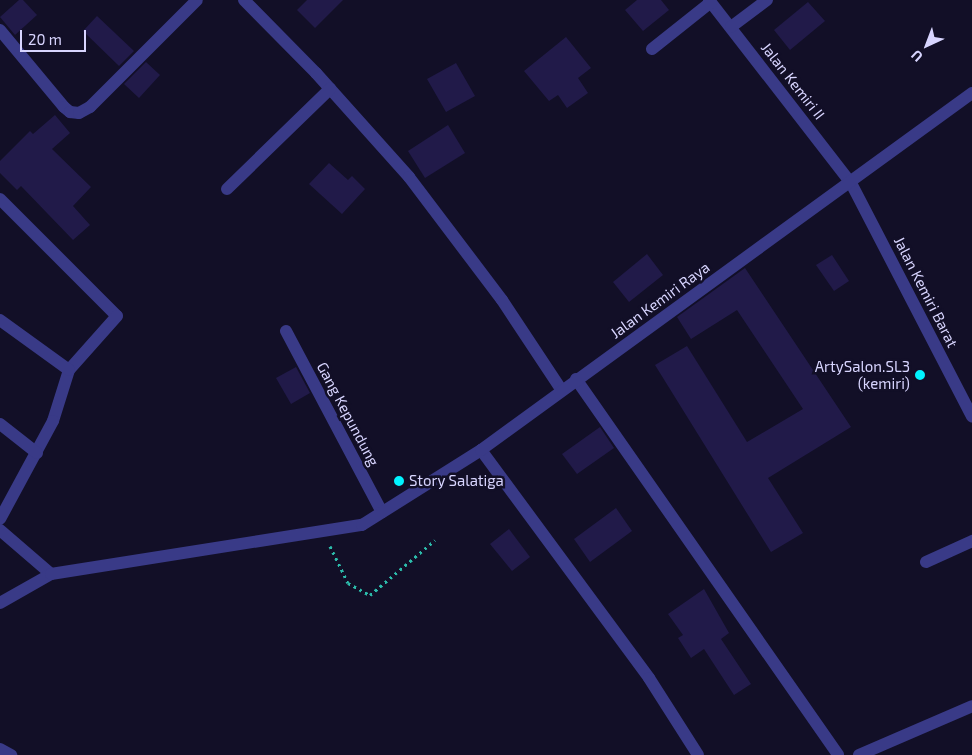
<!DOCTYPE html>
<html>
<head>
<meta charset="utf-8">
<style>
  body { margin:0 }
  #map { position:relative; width:972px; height:755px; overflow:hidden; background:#120f27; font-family:"Exo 2",sans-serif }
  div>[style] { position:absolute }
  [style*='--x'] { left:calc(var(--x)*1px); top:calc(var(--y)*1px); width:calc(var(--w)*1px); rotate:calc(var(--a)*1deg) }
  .building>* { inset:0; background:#211a49 }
  .path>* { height:3px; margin-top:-1.5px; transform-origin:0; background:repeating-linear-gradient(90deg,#2cbcab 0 2.5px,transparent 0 6.5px) }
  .minor>* { height:12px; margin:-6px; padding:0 6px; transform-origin:6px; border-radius:6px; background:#393a87 }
  .dots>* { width:14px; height:14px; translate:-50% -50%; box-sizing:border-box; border:2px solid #120f27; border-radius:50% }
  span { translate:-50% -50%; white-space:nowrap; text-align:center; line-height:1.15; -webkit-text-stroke:5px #120f27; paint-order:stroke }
  .street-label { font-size:15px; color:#d8d5ff }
  .poi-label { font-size:15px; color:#d8d5ff }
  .right { translate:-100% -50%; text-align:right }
  .left { translate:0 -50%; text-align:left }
  .north { position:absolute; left:902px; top:20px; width:50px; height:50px; -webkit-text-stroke:4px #120f27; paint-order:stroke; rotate:223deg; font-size:14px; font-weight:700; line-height:20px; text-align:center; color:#d8d5ff }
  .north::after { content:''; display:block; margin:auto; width:18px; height:22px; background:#d8d5ff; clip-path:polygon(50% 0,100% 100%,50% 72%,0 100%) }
  .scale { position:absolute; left:20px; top:30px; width:66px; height:22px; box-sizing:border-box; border:2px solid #d8d5ff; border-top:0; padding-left:6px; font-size:15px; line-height:18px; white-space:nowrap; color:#d8d5ff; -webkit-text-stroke:4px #120f27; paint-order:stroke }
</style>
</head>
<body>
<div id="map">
  <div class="building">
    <i style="clip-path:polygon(19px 0,23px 0,37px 15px,15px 35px,0 17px)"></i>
    <i style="clip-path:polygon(307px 0,343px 0,315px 28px,297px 10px)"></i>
    <i style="clip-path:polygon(637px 0,661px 0,669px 10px,643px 31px,625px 10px)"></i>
    <i style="clip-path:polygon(808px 2px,825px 21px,790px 50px,774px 30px)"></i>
    <i style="clip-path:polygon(97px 16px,134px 51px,119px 66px,83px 31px)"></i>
    <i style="clip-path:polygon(566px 37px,591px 68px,578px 78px,588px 93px,567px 108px,558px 95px,549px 101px,524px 71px)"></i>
    <i style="clip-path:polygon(146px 62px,160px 75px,139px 98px,124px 84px)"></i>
    <i style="clip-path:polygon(456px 63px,475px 96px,446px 112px,427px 79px)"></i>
    <i style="clip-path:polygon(55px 115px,70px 133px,52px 149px,91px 187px,73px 206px,90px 225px,73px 240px,21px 186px,17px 190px,0 173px,0 161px,30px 131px,33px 134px)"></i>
    <i style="clip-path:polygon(448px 125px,465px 153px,425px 178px,408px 151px)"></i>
    <i style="clip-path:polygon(329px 163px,348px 180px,352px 176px,365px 189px,342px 214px,309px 184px)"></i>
    <i style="clip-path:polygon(647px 254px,663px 275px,629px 302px,613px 282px)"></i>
    <i style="clip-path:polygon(832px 255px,849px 281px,834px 291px,816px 265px)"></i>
    <i style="clip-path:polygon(745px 268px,851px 427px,768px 478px,803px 533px,771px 552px,655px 365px,687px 346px,747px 442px,803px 409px,737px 310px,691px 339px,677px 317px)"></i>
    <i style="clip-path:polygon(296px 367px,310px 393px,291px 404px,276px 378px)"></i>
    <i style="clip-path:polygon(600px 427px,614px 448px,577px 474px,562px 454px)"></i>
    <i style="clip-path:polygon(616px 508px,632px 531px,590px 562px,574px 539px)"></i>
    <i style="clip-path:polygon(509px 529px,530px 557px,512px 571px,490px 544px)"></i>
    <i style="clip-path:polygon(704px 589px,729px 633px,721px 639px,751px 684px,734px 695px,704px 649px,691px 658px,678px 638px,683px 635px,668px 614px)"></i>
  </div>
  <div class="path">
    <i style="--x:330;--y:546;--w:41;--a:64.1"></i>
    <i style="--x:348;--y:583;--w:25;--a:29"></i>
    <i style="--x:370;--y:595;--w:85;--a:-40.2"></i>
  </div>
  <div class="minor">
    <i style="--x:244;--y:0;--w:103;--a:45.4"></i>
    <i style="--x:316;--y:73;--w:140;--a:48.2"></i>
    <i style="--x:409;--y:177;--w:154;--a:52.9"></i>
    <i style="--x:502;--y:300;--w:107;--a:56.5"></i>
    <i style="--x:709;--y:0;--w:232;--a:52.2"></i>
    <i style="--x:851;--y:183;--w:263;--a:62.6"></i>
    <i style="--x:731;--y:27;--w:45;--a:-36.9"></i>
    <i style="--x:0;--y:30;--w:100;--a:50.3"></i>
    <i style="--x:64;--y:107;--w:8;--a:40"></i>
    <i style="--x:70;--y:112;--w:9;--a:6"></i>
    <i style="--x:79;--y:113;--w:13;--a:-29"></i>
    <i style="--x:90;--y:107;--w:151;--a:-45"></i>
    <i style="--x:652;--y:49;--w:75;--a:-38.5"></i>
    <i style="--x:227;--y:189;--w:144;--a:-44.2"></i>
    <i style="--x:0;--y:199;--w:165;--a:45"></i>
    <i style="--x:117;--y:316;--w:72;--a:131.6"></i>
    <i style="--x:69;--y:370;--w:53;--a:107.4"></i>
    <i style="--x:53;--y:421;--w:111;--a:118.4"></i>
    <i style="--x:0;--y:320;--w:85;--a:35.9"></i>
    <i style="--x:286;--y:331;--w:205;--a:62.1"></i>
    <i style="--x:576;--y:379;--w:458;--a:55.1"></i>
    <i style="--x:0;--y:424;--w:47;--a:38.1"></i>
    <i style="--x:481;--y:450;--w:283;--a:53.6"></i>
    <i style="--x:649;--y:678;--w:91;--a:57.5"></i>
    <i style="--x:0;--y:530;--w:67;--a:40.8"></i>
    <i style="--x:926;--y:562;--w:51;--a:-24.5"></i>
    <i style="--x:0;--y:603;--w:59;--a:-29.6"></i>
    <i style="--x:51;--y:574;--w:315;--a:-9"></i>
    <i style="--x:362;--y:525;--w:141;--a:-32.2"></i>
    <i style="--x:481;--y:450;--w:607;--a:-36.02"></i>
    <i style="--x:0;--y:749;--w:13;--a:29"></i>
    <i style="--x:859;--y:755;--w:123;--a:-23.4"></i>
  </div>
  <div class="dots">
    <i style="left:920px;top:375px;background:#01f3ff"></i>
    <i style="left:399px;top:481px;background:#01f3ff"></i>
  </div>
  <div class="street-label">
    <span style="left:793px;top:81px;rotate:52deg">Jalan Kemiri II</span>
    <span style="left:926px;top:292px;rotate:63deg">Jalan Kemiri Barat</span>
    <span style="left:660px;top:300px;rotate:-36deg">Jalan Kemiri Raya</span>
    <span style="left:348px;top:414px;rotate:62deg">Gang Kepundung</span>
  </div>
  <div class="poi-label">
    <span class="right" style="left:910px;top:375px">ArtySalon.SL3<br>(kemiri)</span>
    <span class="left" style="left:409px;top:481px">Story Salatiga</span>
  </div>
  <div class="north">U</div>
  <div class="scale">20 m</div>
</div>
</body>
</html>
